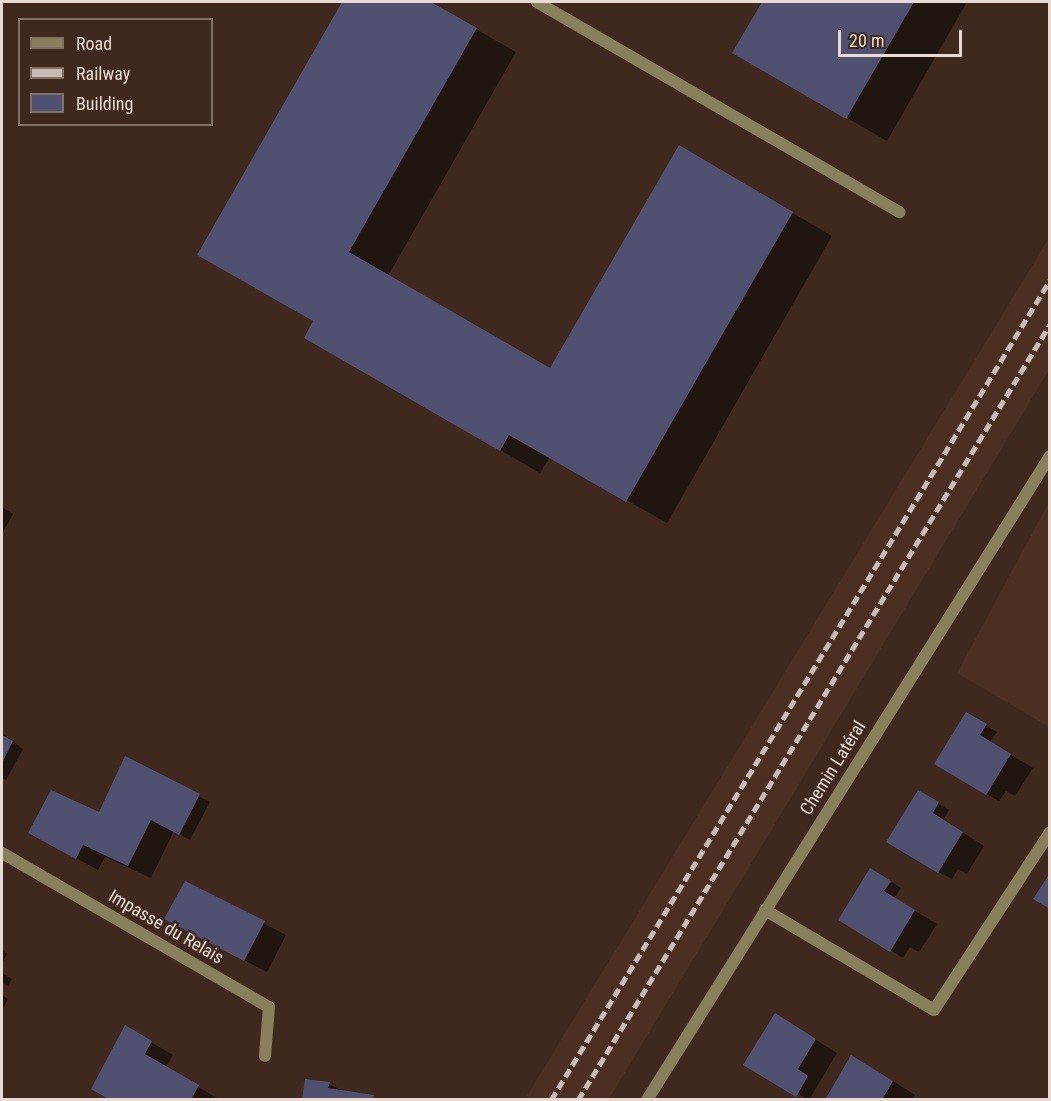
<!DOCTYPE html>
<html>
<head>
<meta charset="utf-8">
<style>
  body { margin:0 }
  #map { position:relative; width:1051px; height:1101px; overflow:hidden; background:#3f291f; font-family:"Roboto Condensed",sans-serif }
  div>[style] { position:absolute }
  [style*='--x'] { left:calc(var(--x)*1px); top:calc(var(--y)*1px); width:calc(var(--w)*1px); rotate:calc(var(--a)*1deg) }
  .built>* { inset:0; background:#4b2f22 }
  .shadow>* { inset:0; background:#0007 }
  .building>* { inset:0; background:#505171 }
  .service>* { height:12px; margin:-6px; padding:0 6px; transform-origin:6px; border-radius:6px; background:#8a7f5c }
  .minor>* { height:12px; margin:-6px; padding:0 6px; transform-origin:6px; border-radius:6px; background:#8a7f5c }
  .rail>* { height:4.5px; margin-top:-2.25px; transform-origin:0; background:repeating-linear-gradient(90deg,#cbbbb4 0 9px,transparent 0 13.5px) }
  span { translate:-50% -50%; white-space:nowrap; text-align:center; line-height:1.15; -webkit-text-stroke:5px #3f291f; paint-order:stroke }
  .street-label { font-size:18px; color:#e9dbd4 }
  .frame { position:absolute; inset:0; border:3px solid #e9dbd4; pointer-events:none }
  .legend { position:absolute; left:18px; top:18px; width:195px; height:108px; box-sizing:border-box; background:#3f291f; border:2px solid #837067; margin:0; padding:8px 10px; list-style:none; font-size:18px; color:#e9dbd4 }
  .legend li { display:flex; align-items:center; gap:12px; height:30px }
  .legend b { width:30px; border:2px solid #837067 }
  .scale { position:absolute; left:838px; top:30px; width:124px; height:27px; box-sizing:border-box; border:3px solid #e9dbd4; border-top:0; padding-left:8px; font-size:18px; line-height:21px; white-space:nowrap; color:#e9dbd4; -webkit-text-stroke:4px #3f291f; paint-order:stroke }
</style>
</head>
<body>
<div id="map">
  <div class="built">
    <i style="clip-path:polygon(1049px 238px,1049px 370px,609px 1099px,525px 1099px)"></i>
    <i style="clip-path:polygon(1049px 502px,1049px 727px,957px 673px)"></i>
  </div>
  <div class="shadow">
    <i style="clip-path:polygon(344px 2px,428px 2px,516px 52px,388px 276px,551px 370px,679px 147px,832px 236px,667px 523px,550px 457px,540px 473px,346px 361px,315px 321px,199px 254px)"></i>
    <i style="clip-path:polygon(763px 2px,967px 2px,887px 141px,734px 53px)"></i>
    <i style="clip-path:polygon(2px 507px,13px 514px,2px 534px)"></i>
    <i style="clip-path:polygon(967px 714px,997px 732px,990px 742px,1033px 768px,1015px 796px,1006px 791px,999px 801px,978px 789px)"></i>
    <i style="clip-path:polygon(2px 733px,23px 749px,6px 780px,2px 778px)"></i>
    <i style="clip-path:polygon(125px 758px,210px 802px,190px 840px,174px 831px,151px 878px,105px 857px,98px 870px,52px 845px,100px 814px)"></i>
    <i style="clip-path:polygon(919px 792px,949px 810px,943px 820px,984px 846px,967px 874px,958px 869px,952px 879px,938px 872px)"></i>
    <i style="clip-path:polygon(892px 882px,901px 888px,894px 898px,937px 924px,919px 952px,910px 947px,903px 958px,882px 945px,882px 892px)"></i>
    <i style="clip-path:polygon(185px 883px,286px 935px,267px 972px,188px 931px)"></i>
    <i style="clip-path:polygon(2px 950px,7px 954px,2px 963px)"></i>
    <i style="clip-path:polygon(2px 973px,12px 979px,8px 986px,2px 983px)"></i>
    <i style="clip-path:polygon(2px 995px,8px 999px,2px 1010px)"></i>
    <i style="clip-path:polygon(776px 1015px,837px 1053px,809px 1100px,745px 1065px)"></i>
    <i style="clip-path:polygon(125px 1027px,173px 1055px,166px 1067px,220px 1100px,112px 1100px)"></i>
    <i style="clip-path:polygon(885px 1076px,915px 1095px,912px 1100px,827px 1100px)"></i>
    <i style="clip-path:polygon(329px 1084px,345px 1092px,378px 1100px,304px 1100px)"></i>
  </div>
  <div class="building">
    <i style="clip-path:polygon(342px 2px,431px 2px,477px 28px,349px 252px,550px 368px,679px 145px,793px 212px,626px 502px,509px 435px,500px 451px,304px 338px,313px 321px,197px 255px)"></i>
    <i style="clip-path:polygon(762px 2px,914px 2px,846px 119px,732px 53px)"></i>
    <i style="clip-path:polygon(966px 712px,987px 724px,980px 735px,1011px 754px,986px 795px,934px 764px)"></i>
    <i style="clip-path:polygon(2px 735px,13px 741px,2px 763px)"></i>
    <i style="clip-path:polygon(125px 756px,200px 794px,179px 835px,151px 820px,128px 866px,83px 845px,76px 859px,28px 833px,51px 790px,99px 812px)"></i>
    <i style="clip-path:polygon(918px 790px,939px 802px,933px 813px,963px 832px,938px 873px,886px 842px)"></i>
    <i style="clip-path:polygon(870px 868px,891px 881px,884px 891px,915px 910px,890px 952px,838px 920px)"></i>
    <i style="clip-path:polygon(1050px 873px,1050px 909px,1033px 899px)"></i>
    <i style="clip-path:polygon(185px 881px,265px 921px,244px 961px,164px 919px)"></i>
    <i style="clip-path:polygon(775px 1013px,816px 1039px,798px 1069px,808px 1076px,796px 1097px,743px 1065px)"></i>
    <i style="clip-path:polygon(125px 1025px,152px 1041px,145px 1054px,199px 1085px,191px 1100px,110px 1100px,91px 1089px)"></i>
    <i style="clip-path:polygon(851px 1055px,893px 1081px,882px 1100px,825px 1100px)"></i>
    <i style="clip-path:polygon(305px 1079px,330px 1082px,328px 1088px,374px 1095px,373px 1100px,302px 1100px)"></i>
  </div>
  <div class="service">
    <i style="--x:537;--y:2;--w:419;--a:30.1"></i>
    <i style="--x:765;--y:910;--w:196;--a:30.6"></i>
    <i style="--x:934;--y:1010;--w:212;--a:-56.9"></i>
    <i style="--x:647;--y:1100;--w:760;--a:-57.96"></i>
  </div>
  <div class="minor">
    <i style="--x:2;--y:853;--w:308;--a:30"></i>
    <i style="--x:269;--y:1007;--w:49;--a:94.7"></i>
  </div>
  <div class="rail">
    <i style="--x:551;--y:1100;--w:960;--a:-58.68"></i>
    <i style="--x:578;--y:1100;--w:908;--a:-58.69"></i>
  </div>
  <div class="street-label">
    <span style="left:833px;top:768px;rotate:-58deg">Chemin Latéral</span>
    <span style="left:166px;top:927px;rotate:30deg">Impasse du Relais</span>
  </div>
  <div class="frame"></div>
  <ul class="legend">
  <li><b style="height:8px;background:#8a7f5c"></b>Road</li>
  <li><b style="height:8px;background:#cbbbb4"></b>Railway</li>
  <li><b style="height:16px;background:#505171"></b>Building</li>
  </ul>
  <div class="scale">20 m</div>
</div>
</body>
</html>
